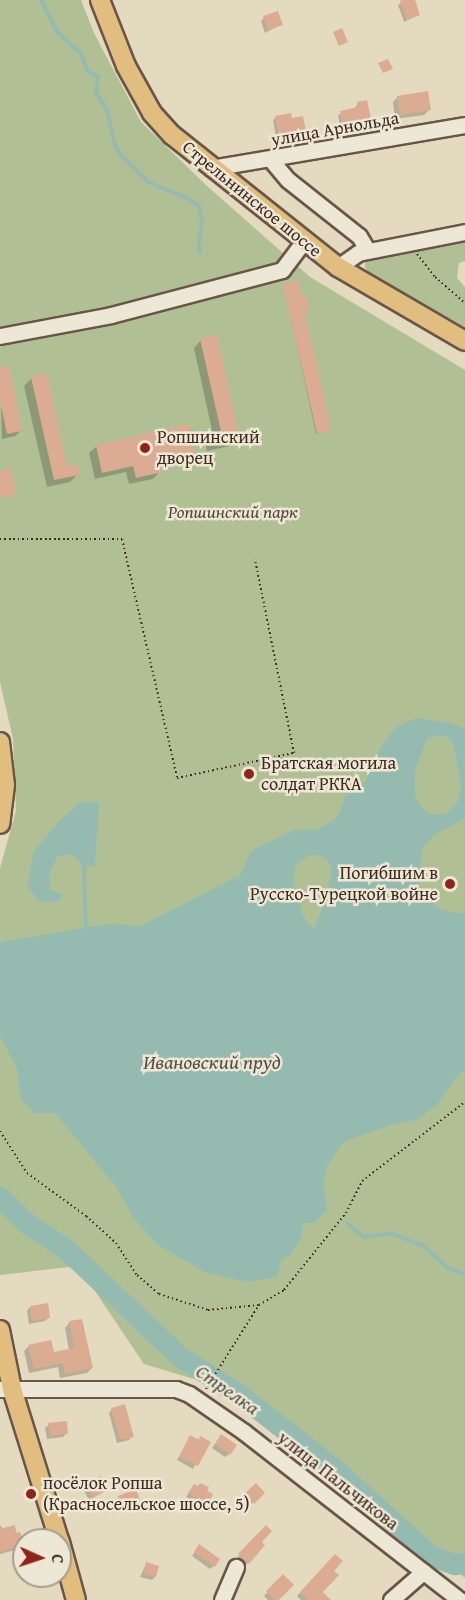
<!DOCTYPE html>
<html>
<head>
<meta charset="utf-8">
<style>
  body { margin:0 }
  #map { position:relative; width:465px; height:1600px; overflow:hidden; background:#e4dabf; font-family:"Gentium Book Plus",serif }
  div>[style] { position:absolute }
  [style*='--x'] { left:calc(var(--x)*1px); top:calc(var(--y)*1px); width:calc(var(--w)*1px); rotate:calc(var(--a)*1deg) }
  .green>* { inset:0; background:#b1c094 }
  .water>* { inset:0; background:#95bbb1 }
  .shadow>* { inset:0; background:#0003 }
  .stream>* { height:4px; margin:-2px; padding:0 2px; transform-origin:2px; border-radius:2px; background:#95bbb1 }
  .river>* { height:21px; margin:-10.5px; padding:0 10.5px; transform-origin:10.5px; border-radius:10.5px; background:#95bbb1 }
  .building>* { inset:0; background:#dbab92 }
  .path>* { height:2px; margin-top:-1px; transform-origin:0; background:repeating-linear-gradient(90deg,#402a21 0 1.5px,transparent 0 4.5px) }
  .roads { filter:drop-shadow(2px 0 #695648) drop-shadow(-2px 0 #695648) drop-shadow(0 2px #695648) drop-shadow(0 -2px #695648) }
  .minor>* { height:15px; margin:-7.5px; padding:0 7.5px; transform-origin:7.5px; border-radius:7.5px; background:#ede7d5 }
  .major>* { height:18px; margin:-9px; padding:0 9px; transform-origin:9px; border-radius:9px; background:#e2bd80 }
  .dots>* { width:16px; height:16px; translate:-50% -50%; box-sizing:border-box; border:3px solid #ede7d5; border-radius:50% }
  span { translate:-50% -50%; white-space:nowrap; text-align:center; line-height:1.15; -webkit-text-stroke:5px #ede7d5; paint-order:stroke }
  .street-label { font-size:18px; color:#402a21 }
  .poi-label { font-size:18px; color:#402a21 }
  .left { translate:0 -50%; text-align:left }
  .right { translate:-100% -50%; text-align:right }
  .park-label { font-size:18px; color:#574838; font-style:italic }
  .water-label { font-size:20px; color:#554e45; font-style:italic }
  .north { position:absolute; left:12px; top:1528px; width:60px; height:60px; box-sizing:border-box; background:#ede7d5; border:2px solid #a89b8d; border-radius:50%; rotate:93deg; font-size:16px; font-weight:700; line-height:24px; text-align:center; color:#402a21 }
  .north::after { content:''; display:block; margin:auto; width:21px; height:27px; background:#8f2418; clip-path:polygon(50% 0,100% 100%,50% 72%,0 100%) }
</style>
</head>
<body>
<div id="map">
  <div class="green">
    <i style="clip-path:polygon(0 0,81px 0,94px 33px,141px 122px,206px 185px,310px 277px,465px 370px,465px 1578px,207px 1383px,144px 1364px,78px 1266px,0 1275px,0 868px,16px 811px,13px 739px,0 682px)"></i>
    <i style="clip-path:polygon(465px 237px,465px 261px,459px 263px,457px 278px,465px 287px,465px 327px,371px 274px,365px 268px,365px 262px,369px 257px)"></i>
  </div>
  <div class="water">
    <i style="clip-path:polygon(evenodd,416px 718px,451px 723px,465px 729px,465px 818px,433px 836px,423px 848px,419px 870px,420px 888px,429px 900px,442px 910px,465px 914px,465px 1070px,460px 1073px,436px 1106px,416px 1120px,394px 1124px,343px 1142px,327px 1167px,323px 1185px,327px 1209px,315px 1223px,303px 1223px,301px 1238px,291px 1254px,281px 1261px,277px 1277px,248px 1282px,206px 1273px,155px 1243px,132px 1216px,117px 1188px,55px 1113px,34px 1113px,21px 1100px,17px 1068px,0 1037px,0 942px,107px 924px,140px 926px,240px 875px,251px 851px,294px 830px,316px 830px,337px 818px,346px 796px,365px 782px,382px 745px,396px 727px,416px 718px,438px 735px,447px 737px,454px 745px,461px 787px,458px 801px,448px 813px,433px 815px,422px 808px,415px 796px,415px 770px,427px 739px,438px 735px,416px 718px,318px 855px,326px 859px,332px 868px,326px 898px,314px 929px,303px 916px,293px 881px,296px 865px,308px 856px,318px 855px)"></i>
    <i style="clip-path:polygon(80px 802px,99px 802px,95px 867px,84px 865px,71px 854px,57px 857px,49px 874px,50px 889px,63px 895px,58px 902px,39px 901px,28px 887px,33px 853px,59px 821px)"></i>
  </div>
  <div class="shadow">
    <i style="clip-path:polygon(404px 0,413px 0,418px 15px,404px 22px,398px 5px)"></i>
    <i style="clip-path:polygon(264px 18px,282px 24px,265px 33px,261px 21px)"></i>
    <i style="clip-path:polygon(398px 97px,429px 110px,424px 115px,395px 119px,393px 102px)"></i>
    <i style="clip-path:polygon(358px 104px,369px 119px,366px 122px,340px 127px,338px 115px,354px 109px)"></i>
    <i style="clip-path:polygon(276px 117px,304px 130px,301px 134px,276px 138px,273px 120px)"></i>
    <i style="clip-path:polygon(284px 285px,300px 298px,308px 311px,303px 313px,328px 431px,316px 434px)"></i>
    <i style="clip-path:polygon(201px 340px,238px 438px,230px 446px,207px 451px,205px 442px,213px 435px,194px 348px)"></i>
    <i style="clip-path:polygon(0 370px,21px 431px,15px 436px,2px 439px)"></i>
    <i style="clip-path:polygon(32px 378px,66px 468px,78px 474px,70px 482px,47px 487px,24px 386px)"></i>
    <i style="clip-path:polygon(97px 446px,193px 451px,186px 459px,159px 465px,160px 471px,153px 479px,129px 484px,126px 472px,95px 479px,89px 453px)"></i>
    <i style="clip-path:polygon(30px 1307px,49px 1317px,45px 1321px,29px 1324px,27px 1311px)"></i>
    <i style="clip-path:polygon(70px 1322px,92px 1368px,87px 1373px,60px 1378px,58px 1367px,29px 1373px,24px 1351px,29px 1346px,53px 1354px,69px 1350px,65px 1328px)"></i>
    <i style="clip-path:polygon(112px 1409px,132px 1436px,129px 1440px,117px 1443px,109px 1413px)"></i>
    <i style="clip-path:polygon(49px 1425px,67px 1433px,63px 1437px,47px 1439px,45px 1428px)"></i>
    <i style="clip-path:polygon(190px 1437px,209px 1442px,193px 1469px,177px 1460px)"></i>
    <i style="clip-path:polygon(218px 1440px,229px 1454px,225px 1457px,212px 1448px)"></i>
    <i style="clip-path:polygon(99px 1478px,105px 1490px,89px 1500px,83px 1489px)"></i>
    <i style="clip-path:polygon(194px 1485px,207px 1503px,204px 1506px,186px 1497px)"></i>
    <i style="clip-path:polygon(256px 1485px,263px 1493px,249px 1506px,242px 1498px)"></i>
    <i style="clip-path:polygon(119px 1497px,139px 1500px,120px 1510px,116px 1500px)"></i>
    <i style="clip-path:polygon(0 1525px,3px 1529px,14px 1527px,21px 1542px,15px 1550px,0 1554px)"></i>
    <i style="clip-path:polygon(266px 1527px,260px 1542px,263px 1545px,246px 1565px,237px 1558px)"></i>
    <i style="clip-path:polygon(196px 1550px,214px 1566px,210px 1569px,192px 1556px)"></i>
    <i style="clip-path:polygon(335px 1556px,321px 1592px,329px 1600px,301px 1600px,297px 1596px)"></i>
    <i style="clip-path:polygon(146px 1564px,155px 1577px,152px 1580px,140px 1577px)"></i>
    <i style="clip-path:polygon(283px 1576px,277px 1600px,268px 1600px,264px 1596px)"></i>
  </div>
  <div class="stream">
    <i style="--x:41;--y:0;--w:37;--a:63"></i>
    <i style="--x:58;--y:33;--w:31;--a:42"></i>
    <i style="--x:81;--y:54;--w:19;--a:69"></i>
    <i style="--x:88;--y:72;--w:11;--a:22"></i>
    <i style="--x:98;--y:76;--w:16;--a:97"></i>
    <i style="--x:96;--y:92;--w:21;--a:59"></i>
    <i style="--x:107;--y:110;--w:36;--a:77"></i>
    <i style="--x:115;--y:145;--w:10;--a:61"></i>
    <i style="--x:120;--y:154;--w:40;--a:45"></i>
    <i style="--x:148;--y:182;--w:42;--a:22.3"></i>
    <i style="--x:187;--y:198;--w:14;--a:34"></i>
    <i style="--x:199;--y:206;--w:17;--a:80"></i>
    <i style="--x:202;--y:223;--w:17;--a:100"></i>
    <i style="--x:199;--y:240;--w:12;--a:85"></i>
    <i style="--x:84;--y:865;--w:68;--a:88.3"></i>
    <i style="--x:348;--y:1224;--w:20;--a:41"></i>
    <i style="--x:363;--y:1237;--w:27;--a:-8"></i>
    <i style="--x:390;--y:1233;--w:36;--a:21"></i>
    <i style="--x:424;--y:1246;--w:33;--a:43"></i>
    <i style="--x:448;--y:1268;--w:18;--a:22"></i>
  </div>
  <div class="river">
    <i style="--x:0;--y:1197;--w:37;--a:45"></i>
    <i style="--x:26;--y:1223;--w:48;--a:33"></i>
    <i style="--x:66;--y:1249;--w:156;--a:43.4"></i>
    <i style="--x:179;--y:1356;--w:72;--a:32.6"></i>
    <i style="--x:240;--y:1395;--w:120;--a:37.9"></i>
    <i style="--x:335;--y:1469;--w:128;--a:42.2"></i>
    <i style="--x:430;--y:1555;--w:26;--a:21"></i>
    <i style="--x:454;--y:1564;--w:11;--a:-5"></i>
  </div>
  <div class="building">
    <i style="clip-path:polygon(400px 0,415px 0,420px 15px,407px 20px)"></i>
    <i style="clip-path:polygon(278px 11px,283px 25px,268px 30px,263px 16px)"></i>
    <i style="clip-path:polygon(342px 28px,348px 42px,339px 46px,333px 32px)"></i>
    <i style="clip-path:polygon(388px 59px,393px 69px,383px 73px,378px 63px)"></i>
    <i style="clip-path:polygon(428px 91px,431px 110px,400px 115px,397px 96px)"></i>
    <i style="clip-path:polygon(367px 100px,371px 119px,343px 125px,340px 111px,358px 107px,357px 102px)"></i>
    <i style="clip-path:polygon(291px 113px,292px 118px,303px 116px,306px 131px,279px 136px,275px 116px)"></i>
    <i style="clip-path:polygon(298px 281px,301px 296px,306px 295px,309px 311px,305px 312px,331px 430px,317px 434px,283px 284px)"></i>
    <i style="clip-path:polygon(217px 335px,239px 439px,214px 445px,211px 434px,221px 431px,200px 339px)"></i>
    <i style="clip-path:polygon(9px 366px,22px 431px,7px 434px,0 401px,0 368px)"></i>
    <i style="clip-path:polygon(47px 373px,67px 466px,77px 464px,79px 475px,54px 480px,31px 377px)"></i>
    <i style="clip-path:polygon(189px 424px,195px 452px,159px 460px,162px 472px,136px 478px,133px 466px,102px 473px,96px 445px)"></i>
    <i style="clip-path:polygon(10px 468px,16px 494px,0 498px,0 471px)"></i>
    <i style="clip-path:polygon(48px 1303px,50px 1318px,32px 1321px,30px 1306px)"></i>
    <i style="clip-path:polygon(82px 1319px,93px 1368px,65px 1374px,63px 1363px,34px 1369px,28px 1345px,51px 1340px,54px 1352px,74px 1348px,69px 1321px)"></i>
    <i style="clip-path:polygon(125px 1404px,134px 1437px,120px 1440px,111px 1408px)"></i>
    <i style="clip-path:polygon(67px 1421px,68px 1434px,50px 1436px,48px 1423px)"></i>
    <i style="clip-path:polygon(221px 1434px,237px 1445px,230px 1455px,215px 1444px)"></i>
    <i style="clip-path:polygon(190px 1435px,199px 1440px,200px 1436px,211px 1442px,198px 1466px,179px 1457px)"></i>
    <i style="clip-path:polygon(100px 1476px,107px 1490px,93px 1498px,86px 1484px)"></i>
    <i style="clip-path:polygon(200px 1483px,209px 1487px,207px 1491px,213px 1494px,208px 1504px,188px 1493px,194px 1484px,198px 1486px)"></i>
    <i style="clip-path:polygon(256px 1483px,265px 1493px,254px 1504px,244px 1494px)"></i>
    <i style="clip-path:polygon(136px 1489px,140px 1500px,123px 1507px,118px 1496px)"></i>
    <i style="clip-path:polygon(15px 1525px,16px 1533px,20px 1532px,23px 1542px,19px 1543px,20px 1547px,0 1552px,0 1529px)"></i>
    <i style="clip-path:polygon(266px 1525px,272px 1531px,262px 1542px,265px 1545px,249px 1564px,238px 1554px)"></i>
    <i style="clip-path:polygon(199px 1544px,220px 1559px,215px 1567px,194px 1552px)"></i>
    <i style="clip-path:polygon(335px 1554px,343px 1561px,334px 1571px,339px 1575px,323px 1592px,331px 1600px,308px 1600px,300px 1592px)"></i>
    <i style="clip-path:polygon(146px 1562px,159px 1566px,156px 1577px,143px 1574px)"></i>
    <i style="clip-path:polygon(283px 1574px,294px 1585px,279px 1600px,274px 1600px,266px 1591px)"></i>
  </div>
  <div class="path">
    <i style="--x:417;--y:254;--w:29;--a:52"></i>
    <i style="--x:435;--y:277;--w:40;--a:41"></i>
    <i style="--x:0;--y:539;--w:122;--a:0"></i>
    <i style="--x:122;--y:539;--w:245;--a:77"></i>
    <i style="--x:177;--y:778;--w:120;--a:-12.1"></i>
    <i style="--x:294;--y:753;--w:198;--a:-101.4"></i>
    <i style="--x:0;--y:1131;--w:50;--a:57.3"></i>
    <i style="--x:27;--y:1173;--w:73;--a:36.1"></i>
    <i style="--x:86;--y:1216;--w:40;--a:42"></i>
    <i style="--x:116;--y:1243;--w:38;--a:57"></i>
    <i style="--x:137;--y:1275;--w:29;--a:41"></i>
    <i style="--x:159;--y:1294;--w:52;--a:18.1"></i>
    <i style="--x:208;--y:1310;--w:51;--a:-5.6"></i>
    <i style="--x:259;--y:1305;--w:29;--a:-31"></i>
    <i style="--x:284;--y:1290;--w:99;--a:-51.2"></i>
    <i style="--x:346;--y:1213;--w:36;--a:-63"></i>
    <i style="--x:362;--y:1181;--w:130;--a:-37.5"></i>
    <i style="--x:206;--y:1389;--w:99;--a:-57.8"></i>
  </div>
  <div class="roads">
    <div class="minor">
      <i style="--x:271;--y:160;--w:26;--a:50"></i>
      <i style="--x:288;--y:180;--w:90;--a:38.3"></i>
      <i style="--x:359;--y:236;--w:17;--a:59"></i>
      <i style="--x:211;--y:168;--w:258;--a:-9.6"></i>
      <i style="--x:338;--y:267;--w:24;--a:-35"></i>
      <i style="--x:358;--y:253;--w:109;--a:-11.1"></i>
      <i style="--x:0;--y:336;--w:113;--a:-10.7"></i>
      <i style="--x:111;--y:315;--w:177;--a:-14.7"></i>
      <i style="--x:282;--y:270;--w:35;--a:-53"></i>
      <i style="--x:0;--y:1389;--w:176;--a:0"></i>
      <i style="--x:176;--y:1389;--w:14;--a:21"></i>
      <i style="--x:189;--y:1394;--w:67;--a:34.6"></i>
      <i style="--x:244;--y:1432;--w:274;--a:37.9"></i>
      <i style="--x:222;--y:1600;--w:36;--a:-67"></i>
      <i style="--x:391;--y:1600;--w:43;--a:-41.2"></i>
    </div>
    <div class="major">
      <i style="--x:100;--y:0;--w:71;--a:68.5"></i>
      <i style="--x:126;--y:66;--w:54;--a:61"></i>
      <i style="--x:152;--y:113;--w:30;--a:48"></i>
      <i style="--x:172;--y:135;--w:212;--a:38.5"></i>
      <i style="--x:338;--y:267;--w:147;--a:30.2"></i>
      <i style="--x:0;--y:742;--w:43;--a:83.4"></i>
      <i style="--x:5;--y:785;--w:39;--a:97"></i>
      <i style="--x:0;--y:1330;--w:60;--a:78.5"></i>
      <i style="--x:12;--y:1389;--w:158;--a:72.7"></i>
      <i style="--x:60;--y:1542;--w:60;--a:74.6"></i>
    </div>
  </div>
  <div class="dots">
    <i style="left:145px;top:448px;background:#8f2418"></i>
    <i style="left:249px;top:774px;background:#8f2418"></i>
    <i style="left:450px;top:884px;background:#8f2418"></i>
    <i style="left:31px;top:1494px;background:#8f2418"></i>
  </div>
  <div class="street-label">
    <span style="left:335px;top:129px;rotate:-10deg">улица Арнольда</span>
    <span style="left:252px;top:199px;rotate:39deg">Стрельнинское шоссе</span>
    <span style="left:338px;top:1481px;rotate:38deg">улица Пальчикова</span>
  </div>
  <div class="poi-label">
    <span class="left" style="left:157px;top:448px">Ропшинский<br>дворец</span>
    <span class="left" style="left:261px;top:774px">Братская могила<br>солдат РККА</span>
    <span class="right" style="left:438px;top:884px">Погибшим в<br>Русско-Турецкой войне</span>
    <span class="left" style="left:43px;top:1494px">посёлок Ропша<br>(Красносельское шоссе, 5)</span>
  </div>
  <div class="park-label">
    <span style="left:233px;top:512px">Ропшинский парк</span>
  </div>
  <div class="water-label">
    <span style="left:212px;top:1061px">Ивановский пруд</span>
    <span style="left:228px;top:1389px;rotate:35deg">Стрелка</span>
  </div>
  <div class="north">С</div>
</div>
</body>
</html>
